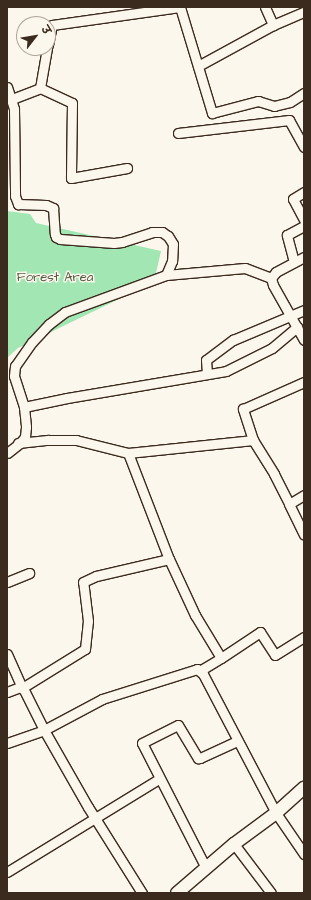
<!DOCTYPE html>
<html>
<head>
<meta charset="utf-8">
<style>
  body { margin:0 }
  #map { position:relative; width:311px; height:900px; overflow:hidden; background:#fbf7ec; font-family:"Architects Daughter","Playpen Sans Deva",sans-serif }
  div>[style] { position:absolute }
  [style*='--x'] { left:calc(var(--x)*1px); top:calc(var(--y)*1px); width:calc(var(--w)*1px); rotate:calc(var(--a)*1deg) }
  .green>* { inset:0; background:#a1e6b3 }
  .roads { filter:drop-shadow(1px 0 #3b2a1e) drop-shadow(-1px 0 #3b2a1e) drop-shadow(0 1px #3b2a1e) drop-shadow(0 -1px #3b2a1e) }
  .street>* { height:9px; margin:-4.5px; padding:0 4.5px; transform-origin:4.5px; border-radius:4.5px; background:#fbf7ec }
  .secondary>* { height:12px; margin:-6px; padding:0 6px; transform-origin:6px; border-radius:6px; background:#fbf7ec }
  span { translate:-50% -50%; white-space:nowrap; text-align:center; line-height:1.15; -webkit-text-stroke:3px #fbf7ec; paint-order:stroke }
  .park-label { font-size:13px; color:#545943 }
  .frame { position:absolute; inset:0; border:8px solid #3b2a1e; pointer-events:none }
  .north { position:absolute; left:16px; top:16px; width:40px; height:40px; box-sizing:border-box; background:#fbf7ec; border:1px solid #aea59a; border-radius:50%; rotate:59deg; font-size:11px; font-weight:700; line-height:16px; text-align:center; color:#3b2a1e }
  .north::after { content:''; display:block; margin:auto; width:14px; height:18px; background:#3b2a1e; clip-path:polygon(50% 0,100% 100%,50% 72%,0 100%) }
</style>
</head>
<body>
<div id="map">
  <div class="green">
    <i style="clip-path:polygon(7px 211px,30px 214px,36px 223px,161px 251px,154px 282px,18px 348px,7px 358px)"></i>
  </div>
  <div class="roads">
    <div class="street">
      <i style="--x:180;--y:7;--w:111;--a:73.2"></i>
      <i style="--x:212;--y:113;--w:48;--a:-14.6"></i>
      <i style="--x:258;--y:101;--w:17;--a:17"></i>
      <i style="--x:274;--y:106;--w:16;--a:-14"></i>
      <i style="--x:290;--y:102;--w:17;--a:-33"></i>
      <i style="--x:265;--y:7;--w:20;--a:66"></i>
      <i style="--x:48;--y:45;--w:20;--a:-79"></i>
      <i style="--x:52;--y:25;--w:129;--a:-8"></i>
      <i style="--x:198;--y:66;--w:85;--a:-28.7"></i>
      <i style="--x:273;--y:25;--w:34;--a:-23"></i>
      <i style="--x:7;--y:87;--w:23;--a:72"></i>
      <i style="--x:14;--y:109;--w:87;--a:89.3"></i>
      <i style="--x:15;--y:196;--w:9;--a:69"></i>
      <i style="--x:18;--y:204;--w:28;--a:2"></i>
      <i style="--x:46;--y:205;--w:8;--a:23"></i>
      <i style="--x:53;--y:208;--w:26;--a:86"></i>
      <i style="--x:55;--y:234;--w:3;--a:72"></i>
      <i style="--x:56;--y:237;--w:4;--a:27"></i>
      <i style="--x:60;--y:239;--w:54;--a:4.2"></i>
      <i style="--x:114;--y:243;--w:8;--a:-7"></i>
      <i style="--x:122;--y:242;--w:32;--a:-18"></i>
      <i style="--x:152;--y:232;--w:10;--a:0"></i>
      <i style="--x:162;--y:232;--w:7;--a:34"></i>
      <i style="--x:168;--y:236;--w:9;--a:58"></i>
      <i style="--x:173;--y:244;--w:17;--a:93"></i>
      <i style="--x:172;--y:261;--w:15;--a:113"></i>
      <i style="--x:166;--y:275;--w:108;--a:159.9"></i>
      <i style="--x:65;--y:312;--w:20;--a:143"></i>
      <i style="--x:49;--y:324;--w:25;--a:133"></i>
      <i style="--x:32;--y:342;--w:29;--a:125"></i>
      <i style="--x:15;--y:366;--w:10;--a:96"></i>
      <i style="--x:14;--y:376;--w:33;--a:72"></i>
      <i style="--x:24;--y:407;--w:20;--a:84"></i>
      <i style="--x:26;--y:427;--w:10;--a:96"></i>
      <i style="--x:25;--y:437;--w:8;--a:130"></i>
      <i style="--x:20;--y:443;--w:16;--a:142"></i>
      <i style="--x:40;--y:88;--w:41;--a:-80.1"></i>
      <i style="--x:12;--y:99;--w:30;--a:-21"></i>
      <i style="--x:40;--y:88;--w:35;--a:25"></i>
      <i style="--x:72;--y:103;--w:75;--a:90.8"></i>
      <i style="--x:71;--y:178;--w:57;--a:-10.1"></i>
      <i style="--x:178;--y:133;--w:112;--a:-6.7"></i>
      <i style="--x:289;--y:120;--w:31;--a:61"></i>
      <i style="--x:304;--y:192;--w:13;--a:148"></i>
      <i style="--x:293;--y:199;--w:24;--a:62"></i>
      <i style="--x:304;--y:257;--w:32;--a:152"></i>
      <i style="--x:276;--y:272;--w:8;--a:130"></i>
      <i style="--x:271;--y:278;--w:7;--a:74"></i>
      <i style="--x:273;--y:285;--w:63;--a:60.6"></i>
      <i style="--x:294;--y:262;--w:28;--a:-105"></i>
      <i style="--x:287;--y:235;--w:19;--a:-28"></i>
      <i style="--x:166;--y:275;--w:79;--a:-5.1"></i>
      <i style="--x:245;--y:268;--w:28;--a:21"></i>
      <i style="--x:207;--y:374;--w:14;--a:-94"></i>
      <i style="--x:206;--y:360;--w:34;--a:-37"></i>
      <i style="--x:233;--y:340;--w:77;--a:-22.9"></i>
      <i style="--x:24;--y:407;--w:44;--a:-11.8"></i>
      <i style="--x:67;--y:398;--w:161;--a:-9.6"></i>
      <i style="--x:226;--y:371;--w:51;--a:-26.6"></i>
      <i style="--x:272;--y:348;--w:33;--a:-40"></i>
      <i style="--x:253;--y:440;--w:33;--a:-108"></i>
      <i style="--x:243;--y:409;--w:67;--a:-23.9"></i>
      <i style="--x:18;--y:443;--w:30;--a:-6"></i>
      <i style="--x:48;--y:440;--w:28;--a:0"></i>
      <i style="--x:76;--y:440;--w:54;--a:14"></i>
      <i style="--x:128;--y:453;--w:114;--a:68.9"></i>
      <i style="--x:169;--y:559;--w:62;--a:65.1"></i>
      <i style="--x:195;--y:615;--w:50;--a:58.8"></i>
      <i style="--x:221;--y:658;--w:23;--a:149"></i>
      <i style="--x:128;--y:453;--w:126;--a:-5.9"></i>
      <i style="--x:253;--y:440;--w:40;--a:58"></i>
      <i style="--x:274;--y:474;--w:34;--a:63"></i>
      <i style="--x:304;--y:495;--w:17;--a:149"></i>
      <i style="--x:289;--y:504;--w:34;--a:64"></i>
      <i style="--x:7;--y:582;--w:24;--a:-22"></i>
      <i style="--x:7;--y:654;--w:37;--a:66"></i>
      <i style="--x:22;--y:688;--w:74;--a:-31.8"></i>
      <i style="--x:85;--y:649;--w:28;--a:-84"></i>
      <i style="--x:88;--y:621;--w:39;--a:-97"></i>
      <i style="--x:83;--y:582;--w:14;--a:-25"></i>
      <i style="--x:96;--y:576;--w:75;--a:-13.1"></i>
      <i style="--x:221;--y:658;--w:47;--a:-33.7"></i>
      <i style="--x:260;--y:632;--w:27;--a:57"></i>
      <i style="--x:275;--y:655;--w:34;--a:-32"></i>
      <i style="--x:7;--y:692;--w:14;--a:-21"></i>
      <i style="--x:20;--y:687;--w:5;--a:37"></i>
      <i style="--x:24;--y:690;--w:45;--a:63.4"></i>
      <i style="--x:44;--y:730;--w:89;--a:60.3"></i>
      <i style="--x:88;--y:807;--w:102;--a:57.9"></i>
      <i style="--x:7;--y:743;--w:39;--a:-19"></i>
      <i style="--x:44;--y:730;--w:66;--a:-28.1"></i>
      <i style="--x:102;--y:699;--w:100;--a:-17.5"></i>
      <i style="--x:197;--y:669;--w:8;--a:40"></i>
      <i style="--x:203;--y:674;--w:157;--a:62.3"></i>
      <i style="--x:276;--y:813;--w:50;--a:55.7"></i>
      <i style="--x:234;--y:844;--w:61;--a:52.9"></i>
      <i style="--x:206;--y:868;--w:140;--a:-117.1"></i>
      <i style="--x:142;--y:743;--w:40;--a:-26.6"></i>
      <i style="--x:178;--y:725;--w:39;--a:59"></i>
      <i style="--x:198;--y:758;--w:2;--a:0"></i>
      <i style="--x:200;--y:758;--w:41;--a:-24.7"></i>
      <i style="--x:7;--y:872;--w:178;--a:-31.5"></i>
    </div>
    <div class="secondary">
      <i style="--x:177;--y:893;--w:75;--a:-40.7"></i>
      <i style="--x:234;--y:844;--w:52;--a:-36.4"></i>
      <i style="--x:276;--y:813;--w:38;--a:-42"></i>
    </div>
  </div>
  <div class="park-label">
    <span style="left:55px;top:277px">Forest Area</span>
  </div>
  <div class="frame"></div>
  <div class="north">उ</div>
</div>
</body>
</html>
